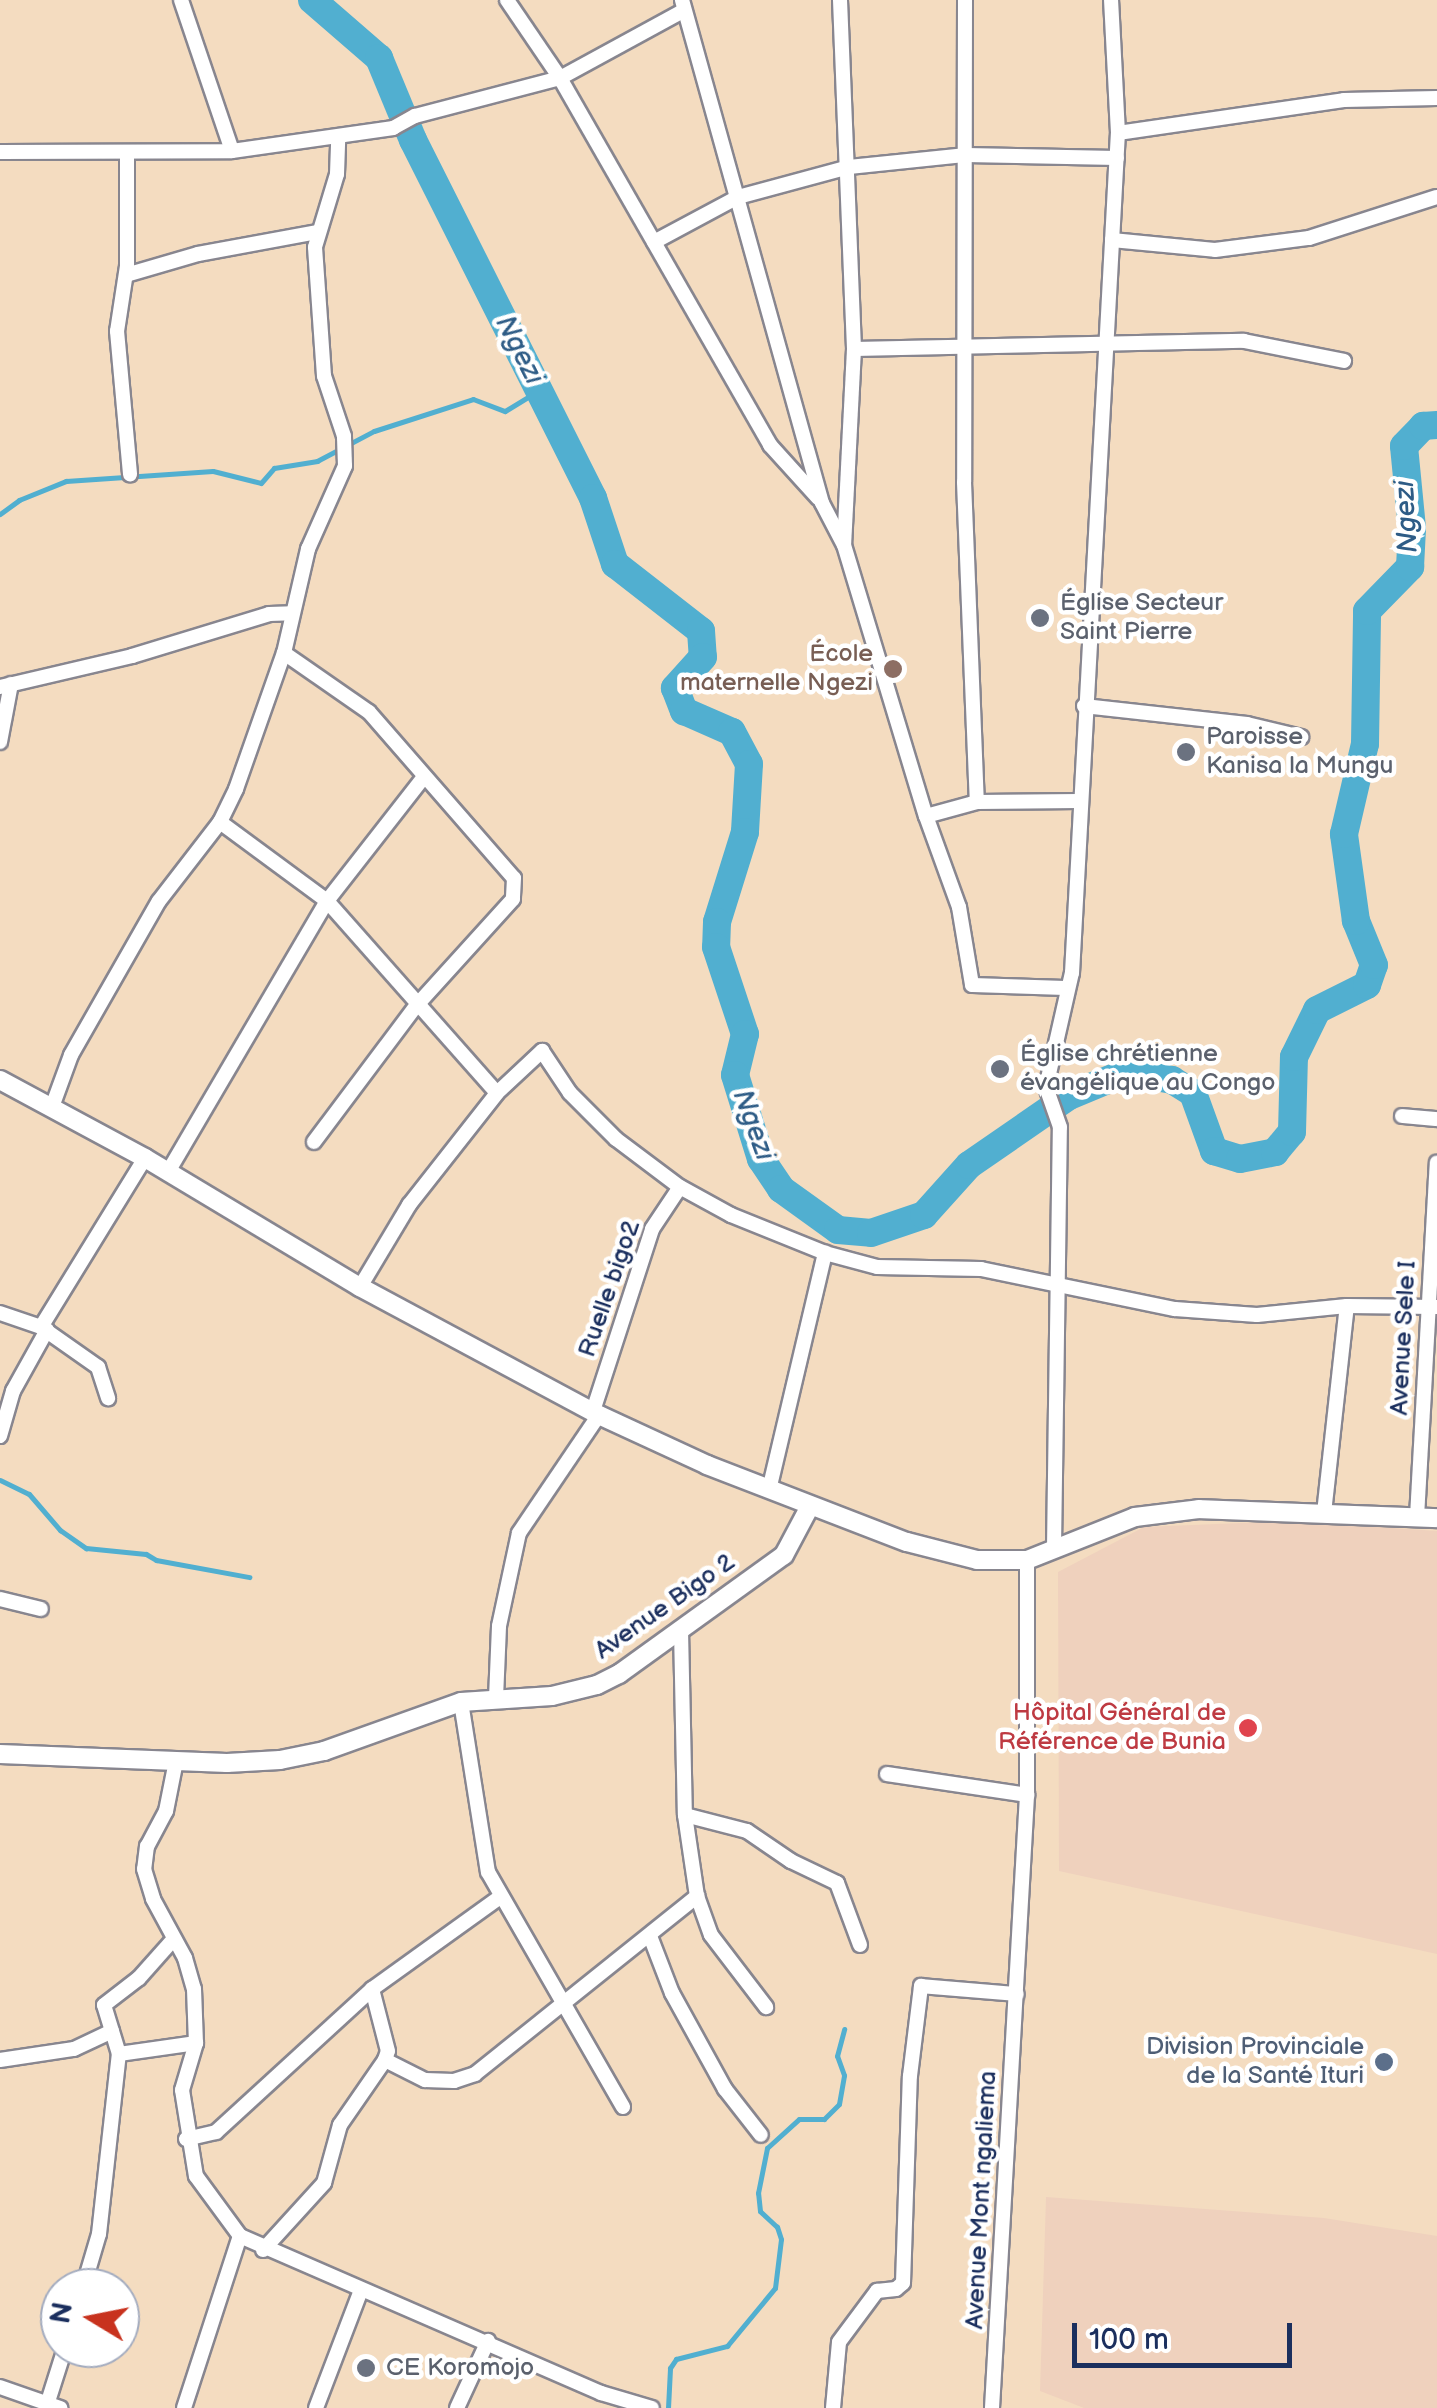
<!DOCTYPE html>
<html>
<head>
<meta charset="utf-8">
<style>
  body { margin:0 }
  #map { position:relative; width:1437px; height:2408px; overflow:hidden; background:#f4dcc0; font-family:"Balsamiq Sans",sans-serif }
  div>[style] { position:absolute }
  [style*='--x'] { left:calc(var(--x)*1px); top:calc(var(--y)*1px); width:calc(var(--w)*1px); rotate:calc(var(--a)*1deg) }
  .built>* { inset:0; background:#efd1bd }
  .stream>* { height:5px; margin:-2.5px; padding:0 2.5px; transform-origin:2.5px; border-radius:2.5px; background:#51afd0 }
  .river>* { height:28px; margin:-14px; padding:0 14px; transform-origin:14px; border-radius:14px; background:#51afd0 }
  .roads { filter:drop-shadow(2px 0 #88868f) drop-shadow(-2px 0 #88868f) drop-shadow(0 2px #88868f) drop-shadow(0 -2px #88868f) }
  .minor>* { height:14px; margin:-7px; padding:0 7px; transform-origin:7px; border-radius:7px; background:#fff }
  .tertiary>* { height:18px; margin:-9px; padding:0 9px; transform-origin:9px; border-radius:9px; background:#fff }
  .dots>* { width:28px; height:28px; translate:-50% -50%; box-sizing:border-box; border:5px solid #fff; border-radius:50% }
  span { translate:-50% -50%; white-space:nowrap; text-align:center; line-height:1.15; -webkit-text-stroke:9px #fff; paint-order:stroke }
  .worship-label { font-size:25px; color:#5b616d }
  .left { translate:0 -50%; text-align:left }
  .education-label { font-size:25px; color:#785e54 }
  .right { translate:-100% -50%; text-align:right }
  .street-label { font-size:25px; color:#1b2f5e }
  .health-label { font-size:25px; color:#be3a42 }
  .service-label { font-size:25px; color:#4e5e75 }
  .water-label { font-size:28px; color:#2e5c86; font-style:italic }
  .north { position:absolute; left:40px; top:2268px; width:100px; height:100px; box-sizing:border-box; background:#fff; border:2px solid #a4acbf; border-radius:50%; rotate:280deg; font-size:28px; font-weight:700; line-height:40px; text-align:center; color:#1b2f5e }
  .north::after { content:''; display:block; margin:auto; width:35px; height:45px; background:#c8321e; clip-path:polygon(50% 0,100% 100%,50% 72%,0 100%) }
  .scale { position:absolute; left:1072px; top:2323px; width:220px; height:45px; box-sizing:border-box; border:5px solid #1b2f5e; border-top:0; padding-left:12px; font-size:30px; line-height:35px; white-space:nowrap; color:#1b2f5e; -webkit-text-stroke:8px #fff; paint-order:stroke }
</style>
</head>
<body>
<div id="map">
  <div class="built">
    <i style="clip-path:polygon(1287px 1521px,1437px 1531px,1437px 1954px,1059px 1871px,1058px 1572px,1144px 1527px)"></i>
    <i style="clip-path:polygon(1046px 2197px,1324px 2218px,1437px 2236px,1437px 2408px,1084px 2408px,1040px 2391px)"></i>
  </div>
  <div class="stream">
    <i style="--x:0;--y:514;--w:24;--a:-36"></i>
    <i style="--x:19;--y:500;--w:51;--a:-22"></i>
    <i style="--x:66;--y:481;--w:147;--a:-3.9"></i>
    <i style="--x:213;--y:471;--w:49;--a:14"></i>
    <i style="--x:261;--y:483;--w:20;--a:-49"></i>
    <i style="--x:274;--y:468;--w:44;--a:-9.2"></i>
    <i style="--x:317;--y:461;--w:64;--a:-27.8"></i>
    <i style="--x:374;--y:431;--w:104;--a:-17.9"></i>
    <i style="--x:473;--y:399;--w:34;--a:21"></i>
    <i style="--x:505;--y:411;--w:42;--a:-31.4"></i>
    <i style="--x:0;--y:1480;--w:32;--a:26"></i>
    <i style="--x:29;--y:1494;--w:48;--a:49.3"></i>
    <i style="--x:60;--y:1530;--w:32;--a:35"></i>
    <i style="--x:86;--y:1548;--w:60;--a:5.7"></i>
    <i style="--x:146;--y:1554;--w:12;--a:31"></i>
    <i style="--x:156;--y:1560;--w:95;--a:10.4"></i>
    <i style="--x:668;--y:2408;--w:40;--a:-87.1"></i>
    <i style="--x:670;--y:2368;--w:11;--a:-56"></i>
    <i style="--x:676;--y:2359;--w:53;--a:-14.3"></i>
    <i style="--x:727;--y:2346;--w:75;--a:-50.4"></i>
    <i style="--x:775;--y:2288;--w:49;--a:-83"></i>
    <i style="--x:781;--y:2239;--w:13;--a:-108"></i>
    <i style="--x:777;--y:2227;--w:23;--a:-137"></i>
    <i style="--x:760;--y:2211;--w:18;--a:-96"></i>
    <i style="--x:758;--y:2193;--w:46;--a:-78.7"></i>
    <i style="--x:767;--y:2148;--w:43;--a:-42.2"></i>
    <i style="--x:799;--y:2119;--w:25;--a:0"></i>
    <i style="--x:824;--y:2119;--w:21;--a:-45"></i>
    <i style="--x:839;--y:2104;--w:29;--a:-80"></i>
    <i style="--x:844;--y:2075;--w:20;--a:-110"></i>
    <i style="--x:837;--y:2056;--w:28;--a:-75"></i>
  </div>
  <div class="river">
    <i style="--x:312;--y:0;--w:89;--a:40.9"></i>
    <i style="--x:379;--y:58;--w:89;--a:67.5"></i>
    <i style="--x:413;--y:140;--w:401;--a:63.3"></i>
    <i style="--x:593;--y:498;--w:70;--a:71.6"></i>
    <i style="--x:615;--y:564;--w:109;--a:37.9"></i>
    <i style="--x:701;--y:631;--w:26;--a:86"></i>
    <i style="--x:703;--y:657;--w:42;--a:132.1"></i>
    <i style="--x:675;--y:688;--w:25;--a:69"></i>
    <i style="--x:684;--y:711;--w:52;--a:23.6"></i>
    <i style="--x:732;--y:732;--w:36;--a:62"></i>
    <i style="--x:749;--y:764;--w:68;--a:93.4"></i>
    <i style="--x:745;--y:832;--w:94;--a:107.3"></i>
    <i style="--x:717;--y:922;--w:25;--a:92"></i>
    <i style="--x:716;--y:947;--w:92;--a:71.6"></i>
    <i style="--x:745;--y:1034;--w:42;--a:103.7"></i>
    <i style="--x:735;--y:1075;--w:88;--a:72.8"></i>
    <i style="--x:761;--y:1159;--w:36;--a:56"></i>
    <i style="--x:781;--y:1189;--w:70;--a:35.7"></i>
    <i style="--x:838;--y:1230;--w:33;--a:5"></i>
    <i style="--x:871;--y:1233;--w:56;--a:-18.8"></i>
    <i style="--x:924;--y:1215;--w:67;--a:-48"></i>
    <i style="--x:969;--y:1165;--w:121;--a:-34.6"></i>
    <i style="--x:1069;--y:1096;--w:63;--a:-22.5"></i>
    <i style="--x:1127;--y:1072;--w:46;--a:10.1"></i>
    <i style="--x:1172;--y:1080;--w:25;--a:32"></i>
    <i style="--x:1193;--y:1093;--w:62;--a:70.1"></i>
    <i style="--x:1214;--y:1151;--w:27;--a:17"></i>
    <i style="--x:1240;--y:1159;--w:36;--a:-11"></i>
    <i style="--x:1275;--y:1152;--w:26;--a:-50"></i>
    <i style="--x:1292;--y:1132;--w:75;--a:-88.5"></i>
    <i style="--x:1294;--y:1057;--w:52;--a:-63.9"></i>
    <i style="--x:1317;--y:1010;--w:56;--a:-26.6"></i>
    <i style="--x:1367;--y:985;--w:21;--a:-71"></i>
    <i style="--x:1374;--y:965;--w:48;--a:-112.2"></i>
    <i style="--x:1356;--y:921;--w:88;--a:-97.9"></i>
    <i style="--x:1344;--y:834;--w:92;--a:-76.9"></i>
    <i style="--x:1365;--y:744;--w:133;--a:-89.1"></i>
    <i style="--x:1367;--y:611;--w:62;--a:-45.7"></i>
    <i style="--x:1410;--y:567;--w:39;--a:-87"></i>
    <i style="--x:1412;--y:528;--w:82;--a:-95.6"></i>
    <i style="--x:1404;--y:446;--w:28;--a:-46"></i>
    <i style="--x:1423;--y:426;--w:14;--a:-4"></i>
  </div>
  <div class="roads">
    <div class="minor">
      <i style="--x:181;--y:0;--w:159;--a:71.3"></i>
      <i style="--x:507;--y:0;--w:94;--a:55.8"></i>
      <i style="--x:560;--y:78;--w:423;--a:60.2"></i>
      <i style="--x:770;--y:445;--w:72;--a:47.8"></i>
      <i style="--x:682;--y:0;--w:522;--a:74.45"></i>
      <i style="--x:822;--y:503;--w:47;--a:62.4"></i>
      <i style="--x:844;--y:545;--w:283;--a:73.2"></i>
      <i style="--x:926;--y:816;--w:97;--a:70.1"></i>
      <i style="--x:959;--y:907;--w:79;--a:80.5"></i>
      <i style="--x:972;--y:985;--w:94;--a:1.8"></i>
      <i style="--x:840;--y:0;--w:349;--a:87.7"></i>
      <i style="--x:854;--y:349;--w:195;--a:92.9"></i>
      <i style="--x:965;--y:0;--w:482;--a:90.1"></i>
      <i style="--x:964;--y:482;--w:320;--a:87.7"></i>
      <i style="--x:1118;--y:133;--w:228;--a:-8.3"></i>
      <i style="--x:1344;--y:100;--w:93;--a:-1.2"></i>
      <i style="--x:0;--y:152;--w:232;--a:-0.2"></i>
      <i style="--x:232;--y:151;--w:163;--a:-8.1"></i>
      <i style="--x:393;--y:128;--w:25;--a:-29"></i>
      <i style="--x:415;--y:116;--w:150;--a:-14.7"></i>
      <i style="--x:560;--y:78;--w:140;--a:-28.6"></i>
      <i style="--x:127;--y:154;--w:112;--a:90"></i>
      <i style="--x:127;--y:266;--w:66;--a:98.7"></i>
      <i style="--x:117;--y:331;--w:144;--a:84.8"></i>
      <i style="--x:1112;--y:240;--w:103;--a:5.5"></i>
      <i style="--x:1215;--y:250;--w:95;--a:-7.3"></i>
      <i style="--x:1309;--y:238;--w:134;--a:-17.8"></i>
      <i style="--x:654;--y:242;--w:95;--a:-28.2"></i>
      <i style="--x:738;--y:197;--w:115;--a:-15.1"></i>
      <i style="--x:849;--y:167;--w:118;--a:-5.9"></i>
      <i style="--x:966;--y:155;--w:151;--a:1.1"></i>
      <i style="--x:126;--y:275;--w:75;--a:-16.3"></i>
      <i style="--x:198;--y:254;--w:122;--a:-10.4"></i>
      <i style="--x:854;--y:349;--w:390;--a:-1.2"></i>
      <i style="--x:1244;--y:341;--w:102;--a:11.3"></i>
      <i style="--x:284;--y:653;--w:103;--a:34.8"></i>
      <i style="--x:369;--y:712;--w:220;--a:48.9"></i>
      <i style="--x:514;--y:878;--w:21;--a:93"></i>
      <i style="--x:513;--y:899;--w:144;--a:132.2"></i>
      <i style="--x:416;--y:1006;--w:170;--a:126.9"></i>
      <i style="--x:0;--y:687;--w:136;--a:-13.2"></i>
      <i style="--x:132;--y:656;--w:143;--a:-17"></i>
      <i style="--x:269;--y:614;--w:23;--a:-2"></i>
      <i style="--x:1084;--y:706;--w:164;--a:6.3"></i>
      <i style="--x:1247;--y:724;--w:56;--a:13.5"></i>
      <i style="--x:0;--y:742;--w:59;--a:-79.3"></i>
      <i style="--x:926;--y:816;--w:53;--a:-15.4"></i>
      <i style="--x:977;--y:802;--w:102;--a:-0.6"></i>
      <i style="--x:220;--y:822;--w:133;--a:36.4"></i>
      <i style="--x:327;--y:901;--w:256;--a:48.5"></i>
      <i style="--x:52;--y:1107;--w:55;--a:-69.9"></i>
      <i style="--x:71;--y:1055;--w:177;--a:-60.3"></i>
      <i style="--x:159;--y:901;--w:100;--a:-52.3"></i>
      <i style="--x:220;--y:822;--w:37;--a:-64"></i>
      <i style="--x:236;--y:789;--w:144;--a:-70.6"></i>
      <i style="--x:284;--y:653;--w:107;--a:-77"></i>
      <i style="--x:308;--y:549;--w:91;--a:-66"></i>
      <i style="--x:345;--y:466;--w:30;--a:-92"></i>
      <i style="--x:344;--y:436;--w:63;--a:-108.4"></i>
      <i style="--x:324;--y:376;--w:129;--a:-94"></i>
      <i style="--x:315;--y:247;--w:76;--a:-73.2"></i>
      <i style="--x:337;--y:174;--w:37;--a:-88"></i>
      <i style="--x:1402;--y:1116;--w:35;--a:5"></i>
      <i style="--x:168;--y:1172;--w:314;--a:-59.6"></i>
      <i style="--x:327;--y:901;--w:157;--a:-52"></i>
      <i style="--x:360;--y:1287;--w:96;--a:-59.1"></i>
      <i style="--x:409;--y:1205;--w:142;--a:-51.8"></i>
      <i style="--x:497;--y:1093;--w:62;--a:-43"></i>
      <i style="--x:542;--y:1051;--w:50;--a:56.3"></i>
      <i style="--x:570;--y:1093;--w:65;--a:45"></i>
      <i style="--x:616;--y:1139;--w:80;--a:36.9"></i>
      <i style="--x:680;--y:1187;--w:58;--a:28.8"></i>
      <i style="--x:731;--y:1215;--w:101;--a:22"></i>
      <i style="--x:825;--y:1253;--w:54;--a:15.1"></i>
      <i style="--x:877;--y:1267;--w:104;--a:1.1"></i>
      <i style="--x:981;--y:1269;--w:198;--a:11.7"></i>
      <i style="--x:1175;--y:1309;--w:82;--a:4.2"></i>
      <i style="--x:1257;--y:1315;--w:90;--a:-5.7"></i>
      <i style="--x:1347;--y:1306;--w:90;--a:0.6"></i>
      <i style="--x:0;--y:1313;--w:43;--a:18.9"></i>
      <i style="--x:41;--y:1327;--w:70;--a:35.1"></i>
      <i style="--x:98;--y:1367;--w:33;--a:72"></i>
      <i style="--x:41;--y:1327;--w:198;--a:-58.4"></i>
      <i style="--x:593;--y:1411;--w:191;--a:-72"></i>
      <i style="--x:652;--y:1229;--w:50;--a:-56.3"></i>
      <i style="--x:0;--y:1436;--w:47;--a:-73.9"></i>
      <i style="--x:13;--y:1391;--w:70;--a:-60.9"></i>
      <i style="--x:769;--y:1490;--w:244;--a:-76.7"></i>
      <i style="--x:1324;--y:1513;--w:208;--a:-83.7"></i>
      <i style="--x:1417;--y:1517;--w:355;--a:-86.8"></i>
      <i style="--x:1054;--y:1548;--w:421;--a:-89.2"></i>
      <i style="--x:1060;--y:1127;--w:42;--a:-109.3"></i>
      <i style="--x:1046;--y:1087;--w:117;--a:-77.2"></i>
      <i style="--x:1072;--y:973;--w:841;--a:-86.87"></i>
      <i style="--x:1118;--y:133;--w:133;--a:-93"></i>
      <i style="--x:0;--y:1599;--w:42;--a:13.7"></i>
      <i style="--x:681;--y:1630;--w:185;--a:88.8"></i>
      <i style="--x:685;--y:1815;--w:82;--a:81.6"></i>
      <i style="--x:697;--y:1896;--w:41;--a:70.3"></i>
      <i style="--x:711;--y:1935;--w:91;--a:52.6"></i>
      <i style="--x:496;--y:1698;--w:72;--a:-87.6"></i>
      <i style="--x:499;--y:1626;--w:95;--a:-77.9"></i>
      <i style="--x:519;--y:1533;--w:143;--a:-55.9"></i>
      <i style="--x:461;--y:1702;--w:172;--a:81"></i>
      <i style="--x:488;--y:1872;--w:271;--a:60.1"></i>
      <i style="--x:176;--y:1761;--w:51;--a:101.3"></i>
      <i style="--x:166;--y:1811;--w:40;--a:118"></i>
      <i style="--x:147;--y:1846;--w:23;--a:97"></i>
      <i style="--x:144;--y:1869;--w:31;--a:73"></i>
      <i style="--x:153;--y:1899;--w:67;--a:61.5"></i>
      <i style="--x:185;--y:1958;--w:32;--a:74"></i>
      <i style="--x:194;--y:1989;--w:54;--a:87.9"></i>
      <i style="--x:196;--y:2043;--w:49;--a:106.6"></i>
      <i style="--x:182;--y:2090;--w:87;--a:80.8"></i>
      <i style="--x:196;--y:2176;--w:74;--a:53.7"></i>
      <i style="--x:240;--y:2236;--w:394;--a:23.5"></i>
      <i style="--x:601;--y:2393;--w:53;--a:16.4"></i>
      <i style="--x:887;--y:1774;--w:142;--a:8.5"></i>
      <i style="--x:685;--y:1815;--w:64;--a:14.5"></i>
      <i style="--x:747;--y:1831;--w:53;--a:34.3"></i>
      <i style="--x:791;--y:1861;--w:51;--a:25.6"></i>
      <i style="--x:837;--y:1883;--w:66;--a:69.6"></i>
      <i style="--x:650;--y:1936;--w:61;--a:68.9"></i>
      <i style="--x:672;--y:1993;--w:110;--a:61.1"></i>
      <i style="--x:725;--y:2089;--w:58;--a:52"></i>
      <i style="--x:119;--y:2054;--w:78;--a:-8.1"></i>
      <i style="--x:0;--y:2060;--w:75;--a:-8.5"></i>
      <i style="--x:74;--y:2049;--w:42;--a:-25.3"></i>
      <i style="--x:385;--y:2060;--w:45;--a:26.6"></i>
      <i style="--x:425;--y:2080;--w:29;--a:2"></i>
      <i style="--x:454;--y:2081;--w:22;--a:-18"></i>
      <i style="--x:475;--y:2074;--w:285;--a:-38.7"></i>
      <i style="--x:186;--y:2139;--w:31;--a:-13"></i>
      <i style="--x:216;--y:2132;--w:212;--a:-42.5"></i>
      <i style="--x:263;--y:2250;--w:91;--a:-47.7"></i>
      <i style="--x:324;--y:2183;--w:60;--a:-74.6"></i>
      <i style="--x:340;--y:2125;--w:79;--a:-55.3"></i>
      <i style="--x:385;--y:2060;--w:9;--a:-72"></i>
      <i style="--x:388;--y:2051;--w:64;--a:-104.5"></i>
      <i style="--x:372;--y:1989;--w:158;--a:-35.7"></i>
      <i style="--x:83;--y:2288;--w:56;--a:-73.5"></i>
      <i style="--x:99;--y:2234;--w:181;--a:-83.7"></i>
      <i style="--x:119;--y:2054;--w:51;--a:-107"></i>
      <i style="--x:104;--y:2005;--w:44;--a:-37.6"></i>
      <i style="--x:139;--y:1978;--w:50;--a:-48.3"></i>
      <i style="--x:0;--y:2387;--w:64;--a:19.3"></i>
      <i style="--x:46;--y:2408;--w:63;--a:-72.4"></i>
      <i style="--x:184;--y:2408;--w:181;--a:-72"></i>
      <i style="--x:316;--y:2408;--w:126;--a:-69.1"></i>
      <i style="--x:457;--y:2408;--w:74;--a:-65.2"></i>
      <i style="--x:833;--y:2408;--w:66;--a:-84.8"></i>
      <i style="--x:839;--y:2342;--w:64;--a:-53.3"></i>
      <i style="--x:877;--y:2291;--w:19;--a:-6"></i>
      <i style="--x:896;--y:2289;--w:9;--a:-41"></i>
      <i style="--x:903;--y:2283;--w:207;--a:-88.1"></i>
      <i style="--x:910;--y:2076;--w:91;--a:-83"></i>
      <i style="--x:921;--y:1986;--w:96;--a:4.8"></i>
      <i style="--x:992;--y:2408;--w:614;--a:-86.73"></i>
      <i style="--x:1027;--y:1795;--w:235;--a:-90"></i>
    </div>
    <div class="tertiary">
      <i style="--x:0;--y:1080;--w:165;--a:28.3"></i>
      <i style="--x:145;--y:1158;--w:251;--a:31"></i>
      <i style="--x:360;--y:1287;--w:271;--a:28.2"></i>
      <i style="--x:599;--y:1415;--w:119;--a:24.8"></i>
      <i style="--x:707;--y:1465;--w:214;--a:21.1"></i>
      <i style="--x:907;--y:1542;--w:72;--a:14.4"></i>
      <i style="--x:977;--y:1560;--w:50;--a:0"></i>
      <i style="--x:1027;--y:1560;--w:116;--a:-21.7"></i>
      <i style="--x:1135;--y:1517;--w:64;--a:-7.1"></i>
      <i style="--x:1199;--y:1509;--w:238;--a:2.2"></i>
      <i style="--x:0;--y:1754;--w:227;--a:2.3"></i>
      <i style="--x:227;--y:1763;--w:53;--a:-3.2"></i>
      <i style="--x:280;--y:1760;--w:45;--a:-11.6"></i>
      <i style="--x:324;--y:1751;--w:145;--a:-19.7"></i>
      <i style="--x:461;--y:1702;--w:91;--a:-3.8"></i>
      <i style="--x:552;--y:1696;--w:46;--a:-13.7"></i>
      <i style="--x:597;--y:1685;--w:25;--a:-27"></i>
      <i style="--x:619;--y:1674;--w:203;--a:-35.8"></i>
      <i style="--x:784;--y:1555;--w:55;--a:-62"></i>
    </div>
  </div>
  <div class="dots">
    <i style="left:1040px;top:618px;background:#6b7280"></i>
    <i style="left:893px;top:669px;background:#8d6e63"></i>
    <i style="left:1186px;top:752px;background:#6b7280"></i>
    <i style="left:1000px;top:1069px;background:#6b7280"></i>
    <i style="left:1248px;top:1728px;background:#e0444e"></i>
    <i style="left:1384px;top:2062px;background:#5c6f8a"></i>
    <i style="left:366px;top:2368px;background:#6b7280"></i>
  </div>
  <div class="worship-label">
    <span class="left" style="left:1060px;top:618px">Église Secteur<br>Saint Pierre</span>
    <span class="left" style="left:1206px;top:752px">Paroisse<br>Kanisa la Mungu</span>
    <span class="left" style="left:1020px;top:1069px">Église chrétienne<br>évangélique au Congo</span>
    <span class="left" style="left:386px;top:2368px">CE Koromojo</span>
  </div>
  <div class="education-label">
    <span class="right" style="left:873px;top:669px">École<br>maternelle Ngezi</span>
  </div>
  <div class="street-label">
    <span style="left:610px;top:1289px;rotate:-71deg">Ruelle bigo2</span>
    <span style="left:1404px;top:1338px;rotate:-87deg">Avenue Sele I</span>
    <span style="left:665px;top:1607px;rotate:-35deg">Avenue Bigo 2</span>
    <span style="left:982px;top:2200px;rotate:-87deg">Avenue Mont ngaliema</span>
  </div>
  <div class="health-label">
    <span class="right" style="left:1226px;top:1728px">Hôpital Général de<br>Référence de Bunia</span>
  </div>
  <div class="service-label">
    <span class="right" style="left:1364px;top:2062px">Division Provinciale<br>de la Santé Ituri</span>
  </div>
  <div class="water-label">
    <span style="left:519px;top:350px;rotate:63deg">Ngezi</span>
    <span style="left:1407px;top:517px;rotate:-93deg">Ngezi</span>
    <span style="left:753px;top:1125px;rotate:70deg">Ngezi</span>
  </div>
  <div class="north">N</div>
  <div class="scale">100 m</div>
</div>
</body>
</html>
